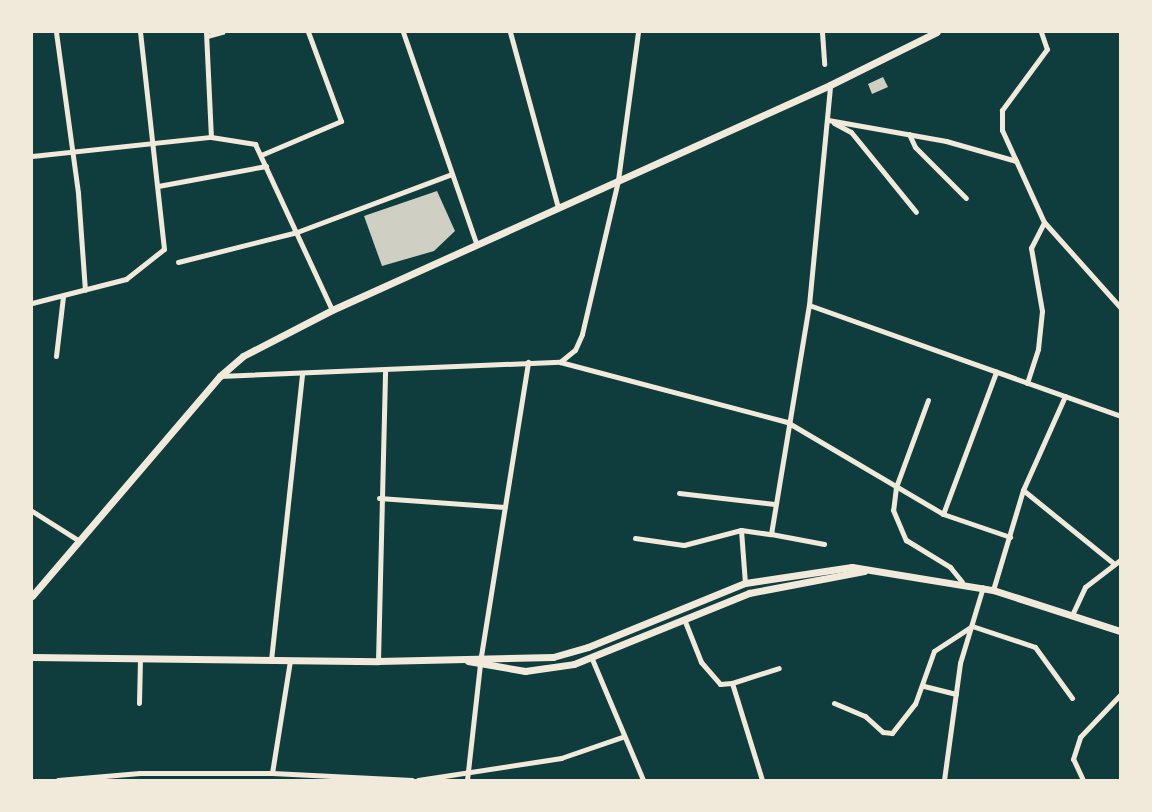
<!DOCTYPE html>
<html>
<head>
<meta charset="utf-8">
<style>
  body { margin:0 }
  #map { position:relative; width:1152px; height:812px; overflow:hidden; background:#0f3d3e; font-family:Jost,sans-serif }
  div>[style] { position:absolute }
  [style*='--x'] { left:calc(var(--x)*1px); top:calc(var(--y)*1px); width:calc(var(--w)*1px); rotate:calc(var(--a)*1deg) }
  .building>* { inset:0; background:#cfcfc3 }
  .minor>* { height:5px; margin:-2.5px; padding:0 2.5px; transform-origin:2.5px; border-radius:2.5px; background:#f1e9da }
  .secondary>* { height:7px; margin:-3.5px; padding:0 3.5px; transform-origin:3.5px; border-radius:3.5px; background:#f1e9da }
  span { translate:-50% -50%; white-space:nowrap; text-align:center; line-height:1.15; -webkit-text-stroke:6px #f1e9da; paint-order:stroke }
  .frame { position:absolute; inset:0; border:33px solid #f1e9da; pointer-events:none }
</style>
</head>
<body>
<div id="map">
  <div class="building">
    <i style="clip-path:polygon(883px 77px,888px 87px,872px 94px,868px 84px)"></i>
    <i style="clip-path:polygon(437px 191px,455px 231px,434px 251px,382px 266px,364px 216px)"></i>
  </div>
  <div class="minor">
    <i style="--x:56;--y:32;--w:162;--a:82.2"></i>
    <i style="--x:78;--y:193;--w:97;--a:85.9"></i>
    <i style="--x:206;--y:32;--w:105;--a:87.3"></i>
    <i style="--x:403;--y:32;--w:223;--a:70.9"></i>
    <i style="--x:510;--y:32;--w:181;--a:74.7"></i>
    <i style="--x:822;--y:32;--w:32;--a:86"></i>
    <i style="--x:1041;--y:32;--w:18;--a:71"></i>
    <i style="--x:1047;--y:49;--w:76;--a:126.4"></i>
    <i style="--x:1002;--y:110;--w:20;--a:90"></i>
    <i style="--x:1002;--y:130;--w:101;--a:65.5"></i>
    <i style="--x:1044;--y:222;--w:114;--a:48.2"></i>
    <i style="--x:207;--y:36;--w:16;--a:-15"></i>
    <i style="--x:828;--y:120;--w:120;--a:10.1"></i>
    <i style="--x:946;--y:141;--w:73;--a:15.9"></i>
    <i style="--x:834;--y:123;--w:19;--a:28"></i>
    <i style="--x:851;--y:132;--w:103;--a:50.9"></i>
    <i style="--x:909;--y:134;--w:14;--a:65"></i>
    <i style="--x:915;--y:147;--w:72;--a:45"></i>
    <i style="--x:261;--y:155;--w:87;--a:-23"></i>
    <i style="--x:341;--y:121;--w:95;--a:-110.3"></i>
    <i style="--x:32;--y:156;--w:180;--a:-6.1"></i>
    <i style="--x:211;--y:137;--w:45;--a:9"></i>
    <i style="--x:255;--y:144;--w:183;--a:65.1"></i>
    <i style="--x:158;--y:186;--w:110;--a:-10.5"></i>
    <i style="--x:178;--y:262;--w:123;--a:-14.1"></i>
    <i style="--x:297;--y:232;--w:165;--a:-20.5"></i>
    <i style="--x:32;--y:303;--w:97;--a:-14.3"></i>
    <i style="--x:126;--y:279;--w:48;--a:-38.3"></i>
    <i style="--x:164;--y:249;--w:218;--a:-96.3"></i>
    <i style="--x:809;--y:305;--w:330;--a:19.6"></i>
    <i style="--x:56;--y:356;--w:60;--a:-83.3"></i>
    <i style="--x:560;--y:362;--w:19;--a:-39"></i>
    <i style="--x:575;--y:350;--w:17;--a:-66"></i>
    <i style="--x:582;--y:334;--w:158;--a:-76.8"></i>
    <i style="--x:618;--y:180;--w:149;--a:-82.3"></i>
    <i style="--x:220;--y:376;--w:340;--a:-2.4"></i>
    <i style="--x:560;--y:362;--w:235;--a:14.8"></i>
    <i style="--x:787;--y:422;--w:181;--a:30.5"></i>
    <i style="--x:943;--y:514;--w:71;--a:18.9"></i>
    <i style="--x:1027;--y:383;--w:36;--a:-72"></i>
    <i style="--x:1038;--y:349;--w:38;--a:-84"></i>
    <i style="--x:1042;--y:311;--w:64;--a:-99.9"></i>
    <i style="--x:1031;--y:248;--w:29;--a:-63"></i>
    <i style="--x:928;--y:400;--w:93;--a:110.2"></i>
    <i style="--x:896;--y:487;--w:23;--a:97"></i>
    <i style="--x:893;--y:510;--w:33;--a:67"></i>
    <i style="--x:906;--y:540;--w:52;--a:31.5"></i>
    <i style="--x:950;--y:567;--w:19;--a:51"></i>
    <i style="--x:1023;--y:490;--w:116;--a:39"></i>
    <i style="--x:679;--y:493;--w:96;--a:6.6"></i>
    <i style="--x:379;--y:498;--w:126;--a:4.1"></i>
    <i style="--x:32;--y:511;--w:54;--a:32.2"></i>
    <i style="--x:943;--y:514;--w:152;--a:-69.5"></i>
    <i style="--x:741;--y:530;--w:53;--a:85.7"></i>
    <i style="--x:771;--y:534;--w:54;--a:10.7"></i>
    <i style="--x:635;--y:538;--w:49;--a:8.1"></i>
    <i style="--x:684;--y:545;--w:59;--a:-14.7"></i>
    <i style="--x:741;--y:530;--w:30;--a:8"></i>
    <i style="--x:771;--y:534;--w:232;--a:-80.6"></i>
    <i style="--x:809;--y:305;--w:221;--a:-84.5"></i>
    <i style="--x:993;--y:590;--w:104;--a:-73.3"></i>
    <i style="--x:1023;--y:490;--w:103;--a:-65.9"></i>
    <i style="--x:1072;--y:615;--w:31;--a:-65"></i>
    <i style="--x:1085;--y:587;--w:44;--a:-37.6"></i>
    <i style="--x:684;--y:619;--w:46;--a:68.4"></i>
    <i style="--x:701;--y:662;--w:29;--a:49"></i>
    <i style="--x:720;--y:684;--w:12;--a:-5"></i>
    <i style="--x:732;--y:683;--w:102;--a:72.8"></i>
    <i style="--x:592;--y:659;--w:131;--a:67.1"></i>
    <i style="--x:271;--y:660;--w:288;--a:-83.8"></i>
    <i style="--x:378;--y:661;--w:292;--a:-88.6"></i>
    <i style="--x:732;--y:683;--w:49;--a:-17.7"></i>
    <i style="--x:924;--y:686;--w:33;--a:14"></i>
    <i style="--x:139;--y:703;--w:44;--a:-88.7"></i>
    <i style="--x:834;--y:703;--w:34;--a:23"></i>
    <i style="--x:865;--y:716;--w:24;--a:42"></i>
    <i style="--x:883;--y:732;--w:9;--a:6"></i>
    <i style="--x:892;--y:733;--w:37;--a:-52"></i>
    <i style="--x:915;--y:704;--w:56;--a:-70.3"></i>
    <i style="--x:934;--y:651;--w:45;--a:-33.3"></i>
    <i style="--x:972;--y:626;--w:66;--a:18.4"></i>
    <i style="--x:1035;--y:647;--w:63;--a:54"></i>
    <i style="--x:272;--y:773;--w:113;--a:-80.9"></i>
    <i style="--x:58;--y:780;--w:82;--a:-4.9"></i>
    <i style="--x:140;--y:773;--w:132;--a:0"></i>
    <i style="--x:272;--y:773;--w:140;--a:2.9"></i>
    <i style="--x:418;--y:780;--w:145;--a:-8.7"></i>
    <i style="--x:561;--y:758;--w:65;--a:-19"></i>
    <i style="--x:467;--y:780;--w:125;--a:-83.6"></i>
    <i style="--x:481;--y:656;--w:298;--a:-80.9"></i>
    <i style="--x:944;--y:780;--w:118;--a:-82.2"></i>
    <i style="--x:960;--y:663;--w:79;--a:-73.2"></i>
    <i style="--x:1083;--y:780;--w:23;--a:-115"></i>
    <i style="--x:1073;--y:759;--w:23;--a:-72"></i>
    <i style="--x:1080;--y:737;--w:58;--a:-46.4"></i>
  </div>
  <div class="secondary">
    <i style="--x:32;--y:596;--w:289;--a:-49.5"></i>
    <i style="--x:220;--y:376;--w:30;--a:-41"></i>
    <i style="--x:243;--y:356;--w:100;--a:-27.3"></i>
    <i style="--x:332;--y:310;--w:546;--a:-24.31"></i>
    <i style="--x:830;--y:85;--w:119;--a:-26.4"></i>
    <i style="--x:32;--y:657;--w:346;--a:0.7"></i>
    <i style="--x:378;--y:661;--w:175;--a:-1.3"></i>
    <i style="--x:553;--y:657;--w:36;--a:-16"></i>
    <i style="--x:588;--y:647;--w:170;--a:-22.2"></i>
    <i style="--x:745;--y:583;--w:108;--a:-8.5"></i>
    <i style="--x:852;--y:567;--w:143;--a:9.3"></i>
    <i style="--x:993;--y:590;--w:133;--a:17.9"></i>
    <i style="--x:468;--y:661;--w:58;--a:10"></i>
    <i style="--x:525;--y:671;--w:49;--a:-8.1"></i>
    <i style="--x:574;--y:664;--w:189;--a:-22.1"></i>
    <i style="--x:749;--y:593;--w:117;--a:-10.8"></i>
  </div>
  <div class="frame"></div>
</div>
</body>
</html>
